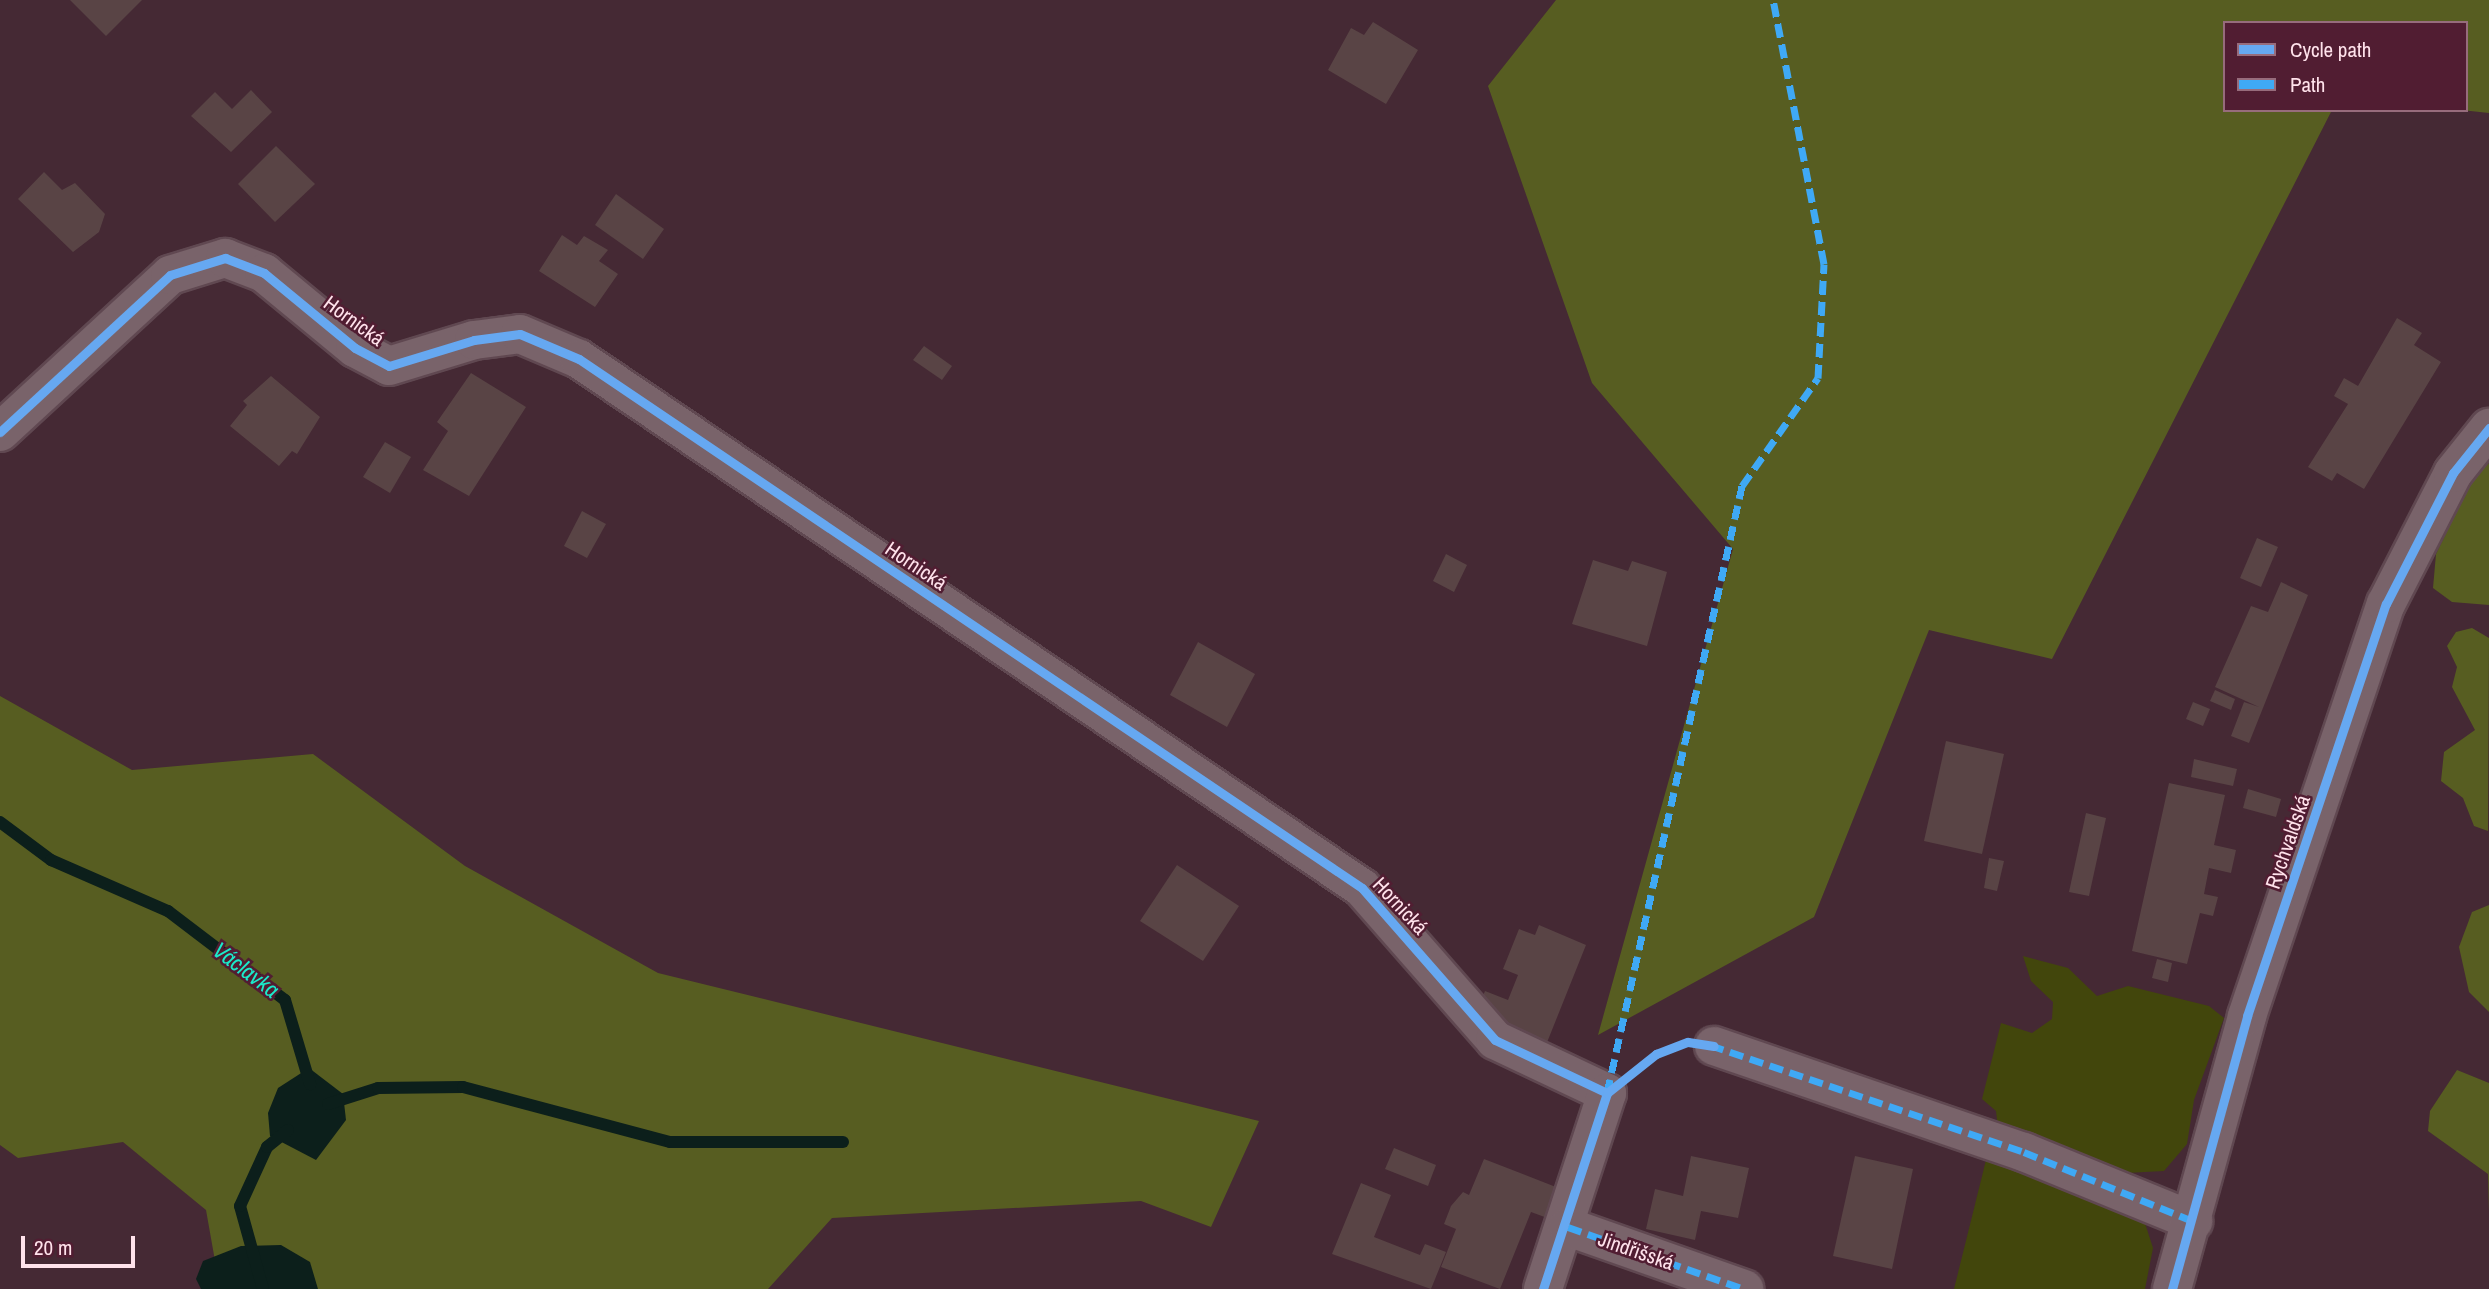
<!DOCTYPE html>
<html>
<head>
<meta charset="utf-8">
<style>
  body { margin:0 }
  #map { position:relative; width:2489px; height:1289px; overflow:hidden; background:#452934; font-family:"Archivo Narrow",sans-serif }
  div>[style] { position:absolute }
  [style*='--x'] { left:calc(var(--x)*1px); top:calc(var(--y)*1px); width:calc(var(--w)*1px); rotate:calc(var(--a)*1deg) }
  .green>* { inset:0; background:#42460c }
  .forest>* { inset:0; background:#575d21 }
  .water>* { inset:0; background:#0c1f1b }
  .stream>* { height:12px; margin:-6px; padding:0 6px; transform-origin:6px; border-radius:6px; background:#0c1f1b }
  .building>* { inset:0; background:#594445 }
  .roads { filter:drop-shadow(2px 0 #604851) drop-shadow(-2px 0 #604851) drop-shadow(0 2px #604851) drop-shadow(0 -2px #604851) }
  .street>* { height:38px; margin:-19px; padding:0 19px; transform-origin:19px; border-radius:19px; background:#79636a }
  .secondary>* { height:38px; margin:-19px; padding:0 19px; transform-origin:19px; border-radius:19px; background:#79636a }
  .quiet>* { height:7px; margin-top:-3.5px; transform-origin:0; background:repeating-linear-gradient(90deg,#3fa9f5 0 14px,transparent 0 21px) }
  .cycleway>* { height:9px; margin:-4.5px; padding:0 4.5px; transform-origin:4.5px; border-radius:4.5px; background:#66a8f1 }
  span { translate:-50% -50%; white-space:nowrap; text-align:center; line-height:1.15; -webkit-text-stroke:5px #511d32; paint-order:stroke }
  .street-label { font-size:21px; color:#ffe2eb }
  .water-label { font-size:23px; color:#1beaca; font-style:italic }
  .legend { position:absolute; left:2223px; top:21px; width:245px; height:91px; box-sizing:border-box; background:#511d32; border:2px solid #976c7c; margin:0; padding:9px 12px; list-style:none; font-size:21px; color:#ffe2eb }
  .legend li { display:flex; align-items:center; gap:14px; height:35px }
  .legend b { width:35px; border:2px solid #976c7c }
  .scale { position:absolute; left:21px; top:1236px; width:114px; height:32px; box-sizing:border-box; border:4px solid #ffe2eb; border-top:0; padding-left:9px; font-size:21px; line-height:24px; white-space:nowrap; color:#ffe2eb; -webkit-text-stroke:5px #511d32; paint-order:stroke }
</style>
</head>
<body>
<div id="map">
  <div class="green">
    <i style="clip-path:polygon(2023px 956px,2068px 968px,2097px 996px,2128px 986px,2209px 1006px,2224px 1018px,2194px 1100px,2187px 1144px,2164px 1171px,2126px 1173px,1998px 1128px,1996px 1111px,1982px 1099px,2001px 1023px,2032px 1033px,2052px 1019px,2053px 1002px,2031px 981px)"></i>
    <i style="clip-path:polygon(1988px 1152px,2144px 1220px,2153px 1248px,2145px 1289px,1954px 1289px)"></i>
  </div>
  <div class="forest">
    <i style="clip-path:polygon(1556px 0,2489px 0,2489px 113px,2461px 110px,2466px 110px,2466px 23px,2225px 23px,2225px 110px,2332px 110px,2052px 659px,1929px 630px,1814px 917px,1598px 1035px,1733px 549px,1592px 383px,1488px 86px)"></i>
    <i style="clip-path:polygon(2489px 463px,2489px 605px,2452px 602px,2433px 588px,2436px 554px,2471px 481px)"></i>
    <i style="clip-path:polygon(2472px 628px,2489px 638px,2488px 831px,2474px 826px,2463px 798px,2441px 781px,2444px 752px,2475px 730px,2452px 687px,2457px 667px,2447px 646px,2456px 632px)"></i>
    <i style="clip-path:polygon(0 696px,132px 770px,313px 754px,465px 866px,658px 973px,1259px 1121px,1211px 1227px,1141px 1201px,832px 1218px,768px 1289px,220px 1289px,206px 1210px,123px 1142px,18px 1158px,0 1145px)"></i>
    <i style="clip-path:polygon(2489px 905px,2489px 1012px,2469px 992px,2459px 947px,2472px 912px)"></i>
    <i style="clip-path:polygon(2457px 1070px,2489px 1083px,2489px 1212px,2488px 1174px,2428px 1131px,2430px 1111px)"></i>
  </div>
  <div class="water">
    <i style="clip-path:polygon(309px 1068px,343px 1094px,346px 1120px,316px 1160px,270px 1136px,268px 1113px,278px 1088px)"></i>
    <i style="clip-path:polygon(281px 1245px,310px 1262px,318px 1289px,201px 1289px,196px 1279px,203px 1261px,241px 1246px)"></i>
  </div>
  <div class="stream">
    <i style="--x:0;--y:822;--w:64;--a:36.7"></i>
    <i style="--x:51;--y:860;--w:128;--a:23.6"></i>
    <i style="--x:168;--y:911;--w:147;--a:37.3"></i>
    <i style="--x:285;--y:1000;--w:88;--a:73.4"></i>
    <i style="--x:328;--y:1104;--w:52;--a:-17.7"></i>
    <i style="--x:378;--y:1088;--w:85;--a:-0.7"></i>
    <i style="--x:463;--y:1087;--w:214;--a:14.9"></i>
    <i style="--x:670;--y:1142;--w:173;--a:0"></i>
    <i style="--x:263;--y:1289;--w:86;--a:-105.5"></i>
    <i style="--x:240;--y:1206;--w:65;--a:-65.4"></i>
    <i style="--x:267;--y:1147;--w:27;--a:-39"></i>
  </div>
  <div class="building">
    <i style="clip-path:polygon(70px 0,142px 0,106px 36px)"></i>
    <i style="clip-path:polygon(1373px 22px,1418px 50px,1386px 104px,1328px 70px,1351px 28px,1364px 35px)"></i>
    <i style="clip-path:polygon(251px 90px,272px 112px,231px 152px,191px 116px,215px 92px,232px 109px)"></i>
    <i style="clip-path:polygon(276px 146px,315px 184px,275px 222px,238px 184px)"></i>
    <i style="clip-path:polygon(44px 172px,62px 190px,75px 183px,105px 214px,99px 232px,73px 252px,18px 199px)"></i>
    <i style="clip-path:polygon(616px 194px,664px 229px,643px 259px,595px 225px)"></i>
    <i style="clip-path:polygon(562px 235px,577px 245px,584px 236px,608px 250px,599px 261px,618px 274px,595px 307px,539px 271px)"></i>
    <i style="clip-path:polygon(2397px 318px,2422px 333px,2414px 345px,2441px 362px,2364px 489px,2337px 473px,2332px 481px,2308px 467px,2348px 404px,2334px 396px,2344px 378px,2358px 386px)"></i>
    <i style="clip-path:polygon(924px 346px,952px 366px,942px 380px,913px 360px)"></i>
    <i style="clip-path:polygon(471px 373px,526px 407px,469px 496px,423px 470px,448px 431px,437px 422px)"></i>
    <i style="clip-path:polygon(271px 376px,320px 417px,297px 454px,292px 451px,279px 466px,230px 426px,247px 405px,243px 401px)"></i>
    <i style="clip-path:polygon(385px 442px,411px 457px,390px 493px,363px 477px)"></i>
    <i style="clip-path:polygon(582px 511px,606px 524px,587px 558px,564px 546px)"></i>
    <i style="clip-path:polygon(2257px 538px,2278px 547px,2261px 587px,2240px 578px)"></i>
    <i style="clip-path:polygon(1446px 554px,1467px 565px,1454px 592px,1433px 581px)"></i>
    <i style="clip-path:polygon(1593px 560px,1628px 571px,1632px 561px,1667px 572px,1647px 646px,1572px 624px)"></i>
    <i style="clip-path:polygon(2281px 582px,2308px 595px,2249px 743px,2231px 736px,2244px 702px,2259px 707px,2215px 687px,2251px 606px,2268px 612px)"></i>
    <i style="clip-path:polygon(1198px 642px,1255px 674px,1227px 727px,1170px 695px)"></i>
    <i style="clip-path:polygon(2215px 690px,2235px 699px,2231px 710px,2210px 701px)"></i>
    <i style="clip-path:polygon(2193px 702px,2210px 709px,2203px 726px,2186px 719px)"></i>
    <i style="clip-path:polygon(1946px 741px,2004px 754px,1982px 854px,1924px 841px)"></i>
    <i style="clip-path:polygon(2194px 759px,2237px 769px,2233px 786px,2191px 777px)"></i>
    <i style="clip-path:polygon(2169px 783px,2225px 795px,2214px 845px,2236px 850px,2231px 873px,2209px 868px,2204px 894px,2218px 897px,2213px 916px,2200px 913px,2187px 964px,2132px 951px)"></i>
    <i style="clip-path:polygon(2248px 789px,2281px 799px,2276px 817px,2243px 808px)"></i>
    <i style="clip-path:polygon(2086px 813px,2106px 818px,2089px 896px,2069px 892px)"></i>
    <i style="clip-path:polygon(1989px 858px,2004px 861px,1997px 891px,1984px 888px)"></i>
    <i style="clip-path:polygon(1177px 865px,1239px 906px,1203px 961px,1140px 921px)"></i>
    <i style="clip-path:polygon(1539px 925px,1586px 945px,1546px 1045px,1488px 1022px,1478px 1008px,1485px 991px,1508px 1000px,1518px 975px,1503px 969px,1519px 929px,1535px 935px)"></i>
    <i style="clip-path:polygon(2157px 959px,2172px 963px,2168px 982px,2152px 978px)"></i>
    <i style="clip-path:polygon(1394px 1148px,1436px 1165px,1428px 1186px,1385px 1169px)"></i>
    <i style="clip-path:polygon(1691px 1156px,1749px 1168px,1738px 1218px,1701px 1211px,1695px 1240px,1646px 1229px,1655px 1189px,1683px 1196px)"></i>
    <i style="clip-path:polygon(1855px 1156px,1913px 1169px,1892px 1269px,1833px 1256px)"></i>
    <i style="clip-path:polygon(1484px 1159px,1561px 1189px,1550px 1219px,1531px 1212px,1500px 1289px,1441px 1267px,1456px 1229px,1444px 1224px,1451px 1206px,1463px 1192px,1469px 1195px)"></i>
    <i style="clip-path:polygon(1361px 1183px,1391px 1195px,1374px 1237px,1420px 1255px,1425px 1244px,1446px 1252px,1431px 1289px,1332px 1254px)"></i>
  </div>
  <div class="roads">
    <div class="street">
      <i style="--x:0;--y:432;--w:231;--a:-42.7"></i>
      <i style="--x:170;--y:275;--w:58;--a:-17.2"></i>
      <i style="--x:225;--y:258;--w:42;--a:21"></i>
      <i style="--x:264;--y:273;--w:118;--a:39.5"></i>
      <i style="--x:355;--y:348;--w:38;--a:28"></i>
      <i style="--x:389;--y:366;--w:89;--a:-17"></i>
      <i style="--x:474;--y:340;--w:46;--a:-7.4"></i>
      <i style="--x:520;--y:334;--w:64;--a:23"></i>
      <i style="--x:579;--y:359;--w:945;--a:34.04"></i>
      <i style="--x:1362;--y:888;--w:202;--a:48.8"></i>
      <i style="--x:1495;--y:1040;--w:124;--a:25.3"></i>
      <i style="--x:1607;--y:1093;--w:206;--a:108.1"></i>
      <i style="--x:1714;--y:1046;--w:328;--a:18.9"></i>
      <i style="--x:2024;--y:1152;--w:183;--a:22.2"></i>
      <i style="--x:1568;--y:1227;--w:187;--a:19.4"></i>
    </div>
    <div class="secondary">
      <i style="--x:2172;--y:1289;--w:283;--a:-74.6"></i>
      <i style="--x:2247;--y:1016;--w:435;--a:-71.4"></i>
      <i style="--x:2386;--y:604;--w:147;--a:-62.9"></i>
      <i style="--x:2453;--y:473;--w:58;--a:-51.3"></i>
    </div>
  </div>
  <div class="quiet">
    <i style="--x:1710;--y:1045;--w:332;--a:18.8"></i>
    <i style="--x:2024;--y:1152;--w:183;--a:22.2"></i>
    <i style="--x:1607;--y:1093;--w:622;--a:-77.46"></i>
    <i style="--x:1742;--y:486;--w:132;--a:-54.9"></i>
    <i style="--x:1818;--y:378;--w:114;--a:-87"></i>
    <i style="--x:1824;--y:264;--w:269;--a:-100.9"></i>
    <i style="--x:1568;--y:1227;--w:187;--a:19.4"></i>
  </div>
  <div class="cycleway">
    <i style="--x:0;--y:432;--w:231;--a:-42.7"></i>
    <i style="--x:170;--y:275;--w:58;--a:-17.2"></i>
    <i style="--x:225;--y:258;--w:42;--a:21"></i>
    <i style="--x:264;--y:273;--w:118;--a:39.5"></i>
    <i style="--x:355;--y:348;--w:38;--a:28"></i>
    <i style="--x:389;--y:366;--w:89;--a:-17"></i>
    <i style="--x:474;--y:340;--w:46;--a:-7.4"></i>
    <i style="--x:520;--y:334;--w:64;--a:23"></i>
    <i style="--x:579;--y:359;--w:945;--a:34.04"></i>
    <i style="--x:1362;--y:888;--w:202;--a:48.8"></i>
    <i style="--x:1495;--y:1040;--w:124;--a:25.3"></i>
    <i style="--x:1607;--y:1093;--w:206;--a:108.1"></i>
    <i style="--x:1607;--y:1093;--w:63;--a:-38.5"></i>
    <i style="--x:1656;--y:1054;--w:34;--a:-21"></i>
    <i style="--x:1688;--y:1042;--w:26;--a:9"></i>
    <i style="--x:2172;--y:1289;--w:283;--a:-74.6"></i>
    <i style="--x:2247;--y:1016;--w:435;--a:-71.4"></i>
    <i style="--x:2386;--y:604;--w:147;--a:-62.9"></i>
    <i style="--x:2453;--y:473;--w:58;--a:-51.3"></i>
  </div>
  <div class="street-label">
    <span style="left:354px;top:321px;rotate:36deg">Hornická</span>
    <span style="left:916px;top:566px;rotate:34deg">Hornická</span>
    <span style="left:2288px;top:842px;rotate:-71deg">Rychvaldská</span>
    <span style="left:1400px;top:906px;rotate:47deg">Hornická</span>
    <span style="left:1636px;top:1251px;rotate:19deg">Jindřišská</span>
  </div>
  <div class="water-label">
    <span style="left:246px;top:970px;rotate:37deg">Václavka</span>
  </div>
  <ul class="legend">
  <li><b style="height:9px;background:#66a8f1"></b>Cycle path</li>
  <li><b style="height:9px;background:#3fa9f5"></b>Path</li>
  </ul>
  <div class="scale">20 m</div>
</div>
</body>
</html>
